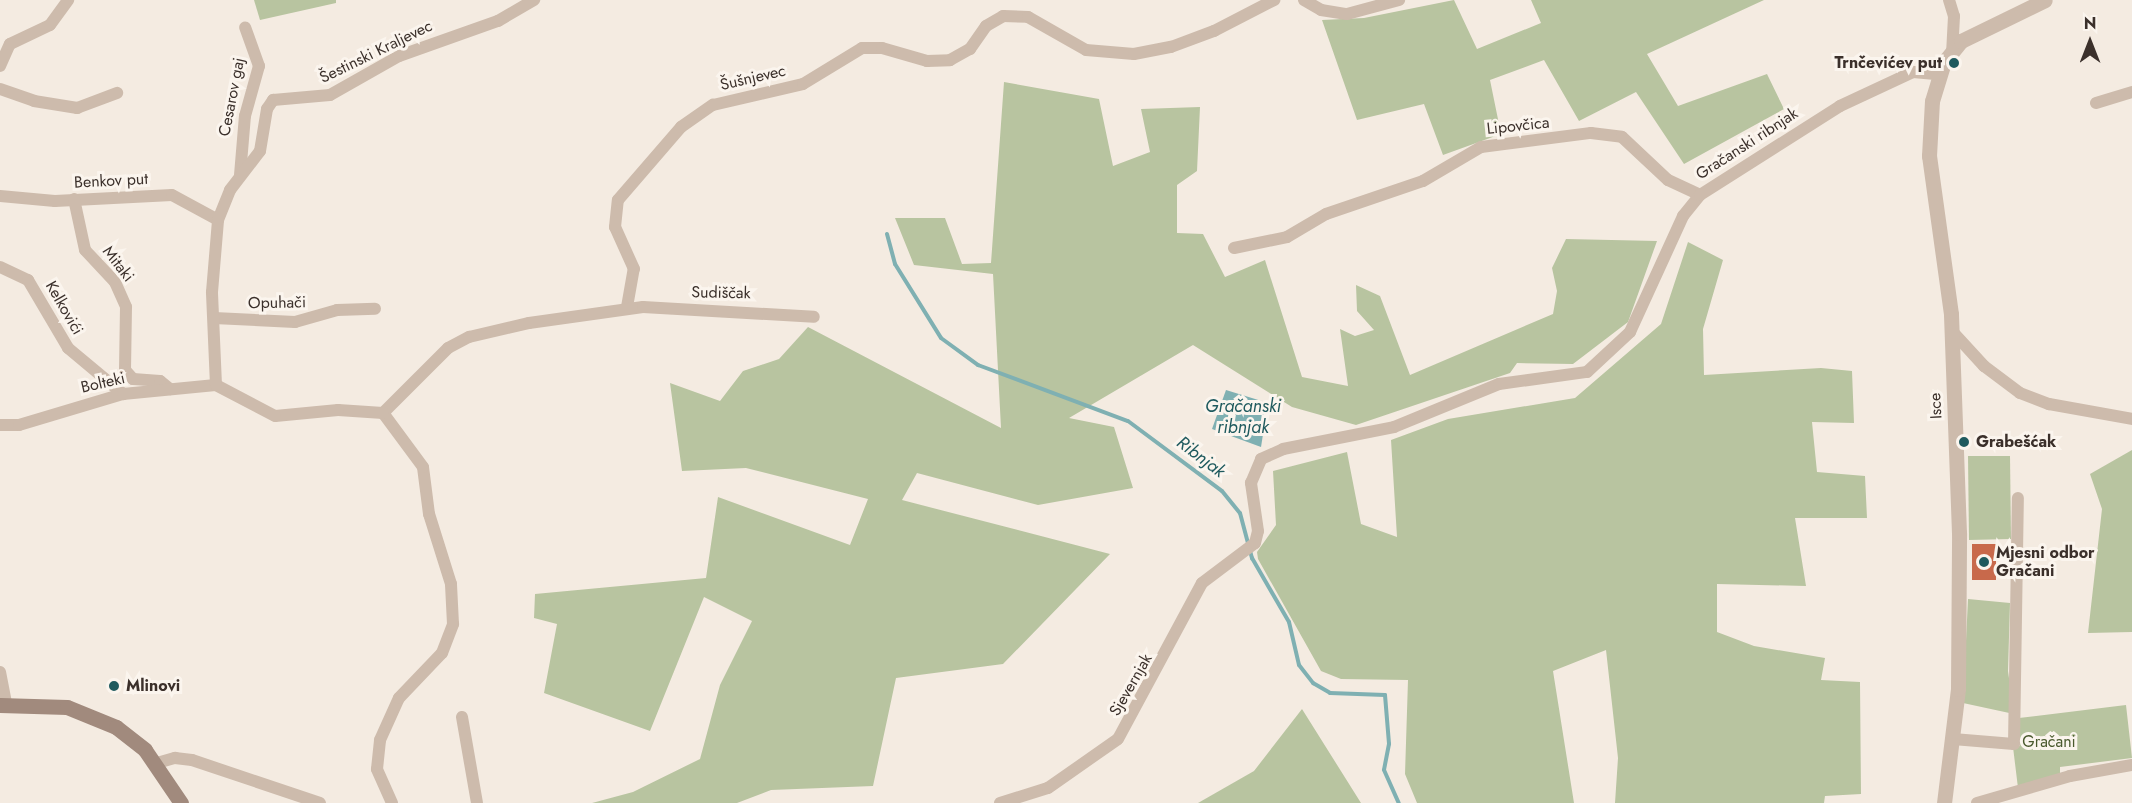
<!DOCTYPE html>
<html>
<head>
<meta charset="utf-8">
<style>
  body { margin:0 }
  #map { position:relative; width:2132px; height:803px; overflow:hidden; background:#f4ebe1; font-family:Jost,sans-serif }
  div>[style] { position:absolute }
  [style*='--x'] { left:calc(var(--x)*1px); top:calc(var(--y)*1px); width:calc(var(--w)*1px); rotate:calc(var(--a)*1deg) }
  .green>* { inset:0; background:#b8c4a0 }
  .water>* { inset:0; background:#7fb0b2 }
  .stream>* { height:4px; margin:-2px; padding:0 2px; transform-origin:2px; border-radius:2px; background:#7fb0b2 }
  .building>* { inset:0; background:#c8694b }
  .minor>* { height:12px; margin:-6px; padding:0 6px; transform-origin:6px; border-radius:6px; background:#cdbbac }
  .tertiary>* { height:15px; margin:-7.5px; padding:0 7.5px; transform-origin:7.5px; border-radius:7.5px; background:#cdbbac }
  .secondary>* { height:15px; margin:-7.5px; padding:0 7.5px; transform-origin:7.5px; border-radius:7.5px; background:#a18a7d }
  .dots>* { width:16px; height:16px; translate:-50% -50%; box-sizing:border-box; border:3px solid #fbf5ee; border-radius:50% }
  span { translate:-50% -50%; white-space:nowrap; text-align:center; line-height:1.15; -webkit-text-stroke:6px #fbf5ee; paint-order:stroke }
  .street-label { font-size:16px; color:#3b302b }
  .poi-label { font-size:16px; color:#3b302b; font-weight:700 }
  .right { translate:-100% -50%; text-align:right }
  .left { translate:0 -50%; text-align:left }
  .park-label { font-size:16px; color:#4a5a2e }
  .water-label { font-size:18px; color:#1f5a5e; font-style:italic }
  .north { position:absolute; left:2060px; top:12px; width:60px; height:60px; -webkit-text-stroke:4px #fbf5ee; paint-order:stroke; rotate:0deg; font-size:16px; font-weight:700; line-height:24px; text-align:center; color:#3b302b }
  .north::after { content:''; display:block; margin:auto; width:21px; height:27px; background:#3b302b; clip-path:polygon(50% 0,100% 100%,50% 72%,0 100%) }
</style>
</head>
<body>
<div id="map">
  <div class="green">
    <i style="clip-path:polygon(254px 0,336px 0,336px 3px,260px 20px)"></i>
    <i style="clip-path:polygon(1454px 0,1477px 49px,1541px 23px,1531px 0,1764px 0,1647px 54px,1678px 106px,1767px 74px,1784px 109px,1684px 164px,1636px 92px,1579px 121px,1544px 60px,1490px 80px,1501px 134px,1443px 155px,1424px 104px,1357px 120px,1322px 20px,1364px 18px)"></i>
    <i style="clip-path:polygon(1004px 82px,1099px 99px,1113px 166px,1150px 152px,1141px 109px,1200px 107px,1197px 171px,1177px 185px,1177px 233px,1203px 234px,1225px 277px,1265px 260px,1302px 377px,1348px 386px,1340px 329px,1355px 336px,1374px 330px,1357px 311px,1356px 285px,1380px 296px,1410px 375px,1553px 314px,1557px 291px,1552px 268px,1566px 239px,1657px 241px,1628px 322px,1573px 364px,1517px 363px,1510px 373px,1356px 425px,1292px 407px,1193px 345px,1069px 418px,1114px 427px,1133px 488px,1038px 505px,917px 473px,902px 500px,1110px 554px,1003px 664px,896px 678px,873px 786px,771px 790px,737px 803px,592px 803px,633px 792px,700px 759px,720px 685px,752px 621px,704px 597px,650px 731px,544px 693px,557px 624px,534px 618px,535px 594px,706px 578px,718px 497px,850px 545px,868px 499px,746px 468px,682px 471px,670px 383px,720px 401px,743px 371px,779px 359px,808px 327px,1001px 428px,993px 274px,914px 265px,895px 218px,945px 218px,962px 264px,991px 263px)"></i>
    <i style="clip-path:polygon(1688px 242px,1723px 260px,1703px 329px,1704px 375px,1821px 368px,1852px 371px,1854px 423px,1812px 422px,1817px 472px,1865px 476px,1867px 518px,1795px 518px,1806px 586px,1717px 584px,1717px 632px,1754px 646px,1825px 658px,1821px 680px,1860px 682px,1861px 794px,1825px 796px,1824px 803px,1615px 803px,1618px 758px,1606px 650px,1553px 671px,1574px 803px,1417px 803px,1405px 774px,1408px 680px,1341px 679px,1321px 671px,1258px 559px,1257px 552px,1276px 525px,1273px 471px,1347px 452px,1361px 524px,1397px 537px,1391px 440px,1448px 419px,1575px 398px,1661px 324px)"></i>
    <i style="clip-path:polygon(2132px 450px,2132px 632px,2088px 633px,2102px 509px,2090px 474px)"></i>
    <i style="clip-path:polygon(1968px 456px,2010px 456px,2011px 539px,1969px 540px)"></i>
    <i style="clip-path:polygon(1968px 599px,2010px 603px,2008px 671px,2014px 714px,1963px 703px)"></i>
    <i style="clip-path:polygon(2126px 705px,2132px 758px,2060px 767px,2060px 774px,2018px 788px,2013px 747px,2020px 746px,2019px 718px)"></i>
    <i style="clip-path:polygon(1302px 709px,1361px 803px,1198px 803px,1254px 771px)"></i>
  </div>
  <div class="water">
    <i style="clip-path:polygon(1226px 390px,1268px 403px,1261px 447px,1212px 429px)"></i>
  </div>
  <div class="stream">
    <i style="--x:887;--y:234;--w:31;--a:75"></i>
    <i style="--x:895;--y:264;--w:87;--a:58.1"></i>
    <i style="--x:941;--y:338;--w:46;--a:36.1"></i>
    <i style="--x:978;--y:365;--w:160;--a:20.5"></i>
    <i style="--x:1128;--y:421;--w:117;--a:36.7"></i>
    <i style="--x:1222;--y:491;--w:28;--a:51"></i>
    <i style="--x:1240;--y:513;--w:47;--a:75.1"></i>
    <i style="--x:1252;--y:558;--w:74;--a:60"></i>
    <i style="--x:1289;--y:622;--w:44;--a:76.9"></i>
    <i style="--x:1299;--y:665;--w:23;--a:52"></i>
    <i style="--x:1313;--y:683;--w:20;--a:30"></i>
    <i style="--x:1330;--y:693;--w:55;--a:2.1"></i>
    <i style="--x:1385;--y:695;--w:49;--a:85.3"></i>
    <i style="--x:1389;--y:744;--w:26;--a:101"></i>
    <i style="--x:1384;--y:770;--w:36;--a:66"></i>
  </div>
  <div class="building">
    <i style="clip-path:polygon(1972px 544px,1996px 544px,1996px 580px,1972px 580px)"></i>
  </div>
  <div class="minor">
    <i style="--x:1304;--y:0;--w:20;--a:30"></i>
    <i style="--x:1321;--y:10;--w:26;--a:9"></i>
    <i style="--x:1347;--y:14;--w:54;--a:-15.1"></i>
    <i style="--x:1949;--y:0;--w:17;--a:73"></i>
    <i style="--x:1954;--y:16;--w:34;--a:93"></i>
    <i style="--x:0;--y:66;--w:24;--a:-66"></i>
    <i style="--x:10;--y:44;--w:44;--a:-25.4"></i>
    <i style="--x:50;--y:25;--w:31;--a:-54"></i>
    <i style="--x:0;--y:89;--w:36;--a:19"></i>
    <i style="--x:34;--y:101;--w:44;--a:9.2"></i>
    <i style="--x:77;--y:108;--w:43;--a:-20.6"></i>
    <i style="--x:2096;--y:103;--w:38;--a:-17"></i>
    <i style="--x:240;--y:175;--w:59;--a:-85.2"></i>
    <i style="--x:245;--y:116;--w:52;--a:-74.4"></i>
    <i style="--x:259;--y:66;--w:41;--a:-109.7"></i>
    <i style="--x:0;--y:196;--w:55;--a:5.2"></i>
    <i style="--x:55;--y:201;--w:117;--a:-2.9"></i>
    <i style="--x:172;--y:195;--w:52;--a:28.5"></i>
    <i style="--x:74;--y:199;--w:52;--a:77.8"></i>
    <i style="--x:85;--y:250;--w:44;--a:46.8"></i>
    <i style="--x:115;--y:282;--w:27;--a:66"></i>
    <i style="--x:126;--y:307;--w:63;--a:90.9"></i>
    <i style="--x:125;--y:370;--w:12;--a:48"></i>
    <i style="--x:133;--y:379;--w:27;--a:4"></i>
    <i style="--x:160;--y:381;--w:13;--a:39"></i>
    <i style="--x:1234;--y:248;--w:54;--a:-11.7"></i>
    <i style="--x:1287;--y:237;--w:45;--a:-30.5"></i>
    <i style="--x:1326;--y:214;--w:102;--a:-18.8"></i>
    <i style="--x:1423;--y:181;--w:67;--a:-30.4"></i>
    <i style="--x:1481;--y:147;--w:111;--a:-7.3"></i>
    <i style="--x:1591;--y:133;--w:31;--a:7"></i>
    <i style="--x:1622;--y:137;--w:63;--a:43.1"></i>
    <i style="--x:1668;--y:180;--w:35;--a:25"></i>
    <i style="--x:0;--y:267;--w:31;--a:25"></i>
    <i style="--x:28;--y:280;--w:79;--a:59.5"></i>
    <i style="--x:68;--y:348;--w:72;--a:39.9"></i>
    <i style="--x:627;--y:307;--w:39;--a:-80"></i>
    <i style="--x:634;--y:269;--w:46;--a:-114.3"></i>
    <i style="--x:615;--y:227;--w:27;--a:-84"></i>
    <i style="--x:618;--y:200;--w:96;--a:-49.2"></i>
    <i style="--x:681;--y:127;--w:39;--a:-35"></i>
    <i style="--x:713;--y:105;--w:92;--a:-13.1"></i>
    <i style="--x:803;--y:84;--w:69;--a:-31.4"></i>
    <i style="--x:862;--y:48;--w:20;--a:0"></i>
    <i style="--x:882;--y:48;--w:47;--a:16.1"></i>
    <i style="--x:927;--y:61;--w:23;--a:-2"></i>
    <i style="--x:950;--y:60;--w:23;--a:-29"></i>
    <i style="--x:970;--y:49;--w:28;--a:-55"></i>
    <i style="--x:986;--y:26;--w:20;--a:-30"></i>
    <i style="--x:1003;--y:16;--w:25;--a:2"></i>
    <i style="--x:1028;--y:17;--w:67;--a:29.6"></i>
    <i style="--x:1086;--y:50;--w:48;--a:4.8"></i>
    <i style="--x:1134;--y:54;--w:38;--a:-11"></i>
    <i style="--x:1171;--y:47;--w:46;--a:-20.4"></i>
    <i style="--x:1214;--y:31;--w:68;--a:-27.3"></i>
    <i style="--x:214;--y:318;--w:81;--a:2.8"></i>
    <i style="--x:295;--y:322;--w:44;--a:-15.9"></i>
    <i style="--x:337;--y:310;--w:38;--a:-2"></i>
    <i style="--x:1951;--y:330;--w:49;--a:47.5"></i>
    <i style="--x:1984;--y:366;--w:45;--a:36.9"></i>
    <i style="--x:2020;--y:393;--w:31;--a:21"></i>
    <i style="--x:2049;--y:404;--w:84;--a:10.2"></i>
    <i style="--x:383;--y:413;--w:92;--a:-45"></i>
    <i style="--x:448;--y:348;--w:24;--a:-28"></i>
    <i style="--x:469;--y:337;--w:62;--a:-13.1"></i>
    <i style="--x:529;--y:323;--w:115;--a:-8"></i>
    <i style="--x:643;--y:307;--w:171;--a:3.3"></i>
    <i style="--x:0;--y:425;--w:19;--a:0"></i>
    <i style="--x:19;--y:425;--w:109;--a:-16.6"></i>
    <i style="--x:123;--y:394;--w:93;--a:-5.5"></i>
    <i style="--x:0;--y:672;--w:33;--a:79"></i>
    <i style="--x:462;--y:717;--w:87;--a:80.1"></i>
    <i style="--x:1953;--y:739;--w:61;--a:4.7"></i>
    <i style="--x:2014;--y:744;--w:246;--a:-89.1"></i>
    <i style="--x:157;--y:763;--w:19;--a:-16"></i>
    <i style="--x:175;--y:758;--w:17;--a:7"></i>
    <i style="--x:192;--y:760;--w:135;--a:18.6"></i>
    <i style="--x:392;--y:803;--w:37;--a:-114"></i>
    <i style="--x:377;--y:769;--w:29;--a:-84"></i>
    <i style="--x:380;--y:740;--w:46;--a:-65.7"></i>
    <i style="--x:399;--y:698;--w:62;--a:-46.3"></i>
    <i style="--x:442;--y:653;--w:31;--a:-69"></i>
    <i style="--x:453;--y:624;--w:40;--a:-92.9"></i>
    <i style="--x:451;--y:584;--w:73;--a:-107.4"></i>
    <i style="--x:429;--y:514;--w:47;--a:-97.3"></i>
    <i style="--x:423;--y:467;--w:67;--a:-126.5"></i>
    <i style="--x:383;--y:413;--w:45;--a:-176.2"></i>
    <i style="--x:338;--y:410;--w:63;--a:174.6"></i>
    <i style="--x:275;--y:416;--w:67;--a:-152.3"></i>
    <i style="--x:216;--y:385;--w:93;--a:-92.5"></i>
    <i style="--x:212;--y:292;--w:72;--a:-85.2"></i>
    <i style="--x:218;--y:220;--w:32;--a:-68"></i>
    <i style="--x:230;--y:190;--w:49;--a:-52.4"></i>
    <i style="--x:260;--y:151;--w:43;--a:-80.5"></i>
    <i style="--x:267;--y:109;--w:11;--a:-56"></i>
    <i style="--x:273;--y:100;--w:57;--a:-5"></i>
    <i style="--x:330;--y:95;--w:79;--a:-29.5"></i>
    <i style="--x:399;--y:56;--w:105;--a:-19.5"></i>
    <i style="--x:498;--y:21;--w:42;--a:-30.3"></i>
    <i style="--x:1000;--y:803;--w:50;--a:-17.4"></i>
    <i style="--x:1048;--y:788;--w:85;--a:-35"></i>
    <i style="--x:1118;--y:739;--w:177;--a:-61.7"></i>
    <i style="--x:1202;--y:583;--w:66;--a:-37"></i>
    <i style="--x:1255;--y:543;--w:12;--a:-76"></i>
    <i style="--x:1258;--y:531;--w:49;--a:-98.3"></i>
    <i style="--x:1251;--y:483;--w:26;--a:-67"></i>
    <i style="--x:1261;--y:459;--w:24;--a:-24"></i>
    <i style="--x:1283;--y:449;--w:113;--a:-11.2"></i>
    <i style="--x:1394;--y:427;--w:113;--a:-22.3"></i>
    <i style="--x:1499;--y:384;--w:89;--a:-7.8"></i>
    <i style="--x:1587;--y:372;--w:59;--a:-42.9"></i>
    <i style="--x:1630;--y:332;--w:128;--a:-65.4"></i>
    <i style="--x:1683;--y:216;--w:27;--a:-51"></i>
    <i style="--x:1700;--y:195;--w:166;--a:-32.4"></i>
    <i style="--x:1840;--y:106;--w:81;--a:-25"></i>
    <i style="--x:1913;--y:72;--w:25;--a:5"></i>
    <i style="--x:1977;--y:803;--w:97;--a:-16.2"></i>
    <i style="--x:2070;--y:776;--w:63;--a:-10.1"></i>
  </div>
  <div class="tertiary">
    <i style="--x:1944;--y:803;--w:115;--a:-83"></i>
    <i style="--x:1958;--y:689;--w:156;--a:-89.6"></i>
    <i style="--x:1959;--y:533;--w:219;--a:-92.1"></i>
    <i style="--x:1951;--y:314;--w:160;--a:-97.9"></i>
    <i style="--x:1929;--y:156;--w:55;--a:-86.9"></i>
    <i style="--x:1932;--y:101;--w:41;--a:-72.9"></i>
    <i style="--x:1944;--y:62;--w:27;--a:-51"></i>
    <i style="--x:1961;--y:41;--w:93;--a:-26"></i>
  </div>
  <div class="secondary">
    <i style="--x:0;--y:705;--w:67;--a:1.7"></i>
    <i style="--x:67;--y:707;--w:53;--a:22.2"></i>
    <i style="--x:116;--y:727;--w:37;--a:38"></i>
    <i style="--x:145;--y:750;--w:64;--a:55.8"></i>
  </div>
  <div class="dots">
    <i style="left:1954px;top:63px;background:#1f5a5e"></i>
    <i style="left:1964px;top:442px;background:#1f5a5e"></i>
    <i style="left:1984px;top:562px;background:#1f5a5e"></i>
    <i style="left:114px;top:686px;background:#1f5a5e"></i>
  </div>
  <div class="street-label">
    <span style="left:376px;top:52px;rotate:-26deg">Šestinski Kraljevec</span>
    <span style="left:753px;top:78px;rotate:-13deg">Šušnjevec</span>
    <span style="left:232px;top:97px;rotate:-79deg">Cesarov gaj</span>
    <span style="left:1518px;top:126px;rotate:-6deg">Lipovčica</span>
    <span style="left:1747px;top:144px;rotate:-33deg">Gračanski ribnjak</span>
    <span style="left:111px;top:181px;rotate:-3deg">Benkov put</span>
    <span style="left:118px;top:264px;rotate:52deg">Mitaki</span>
    <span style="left:721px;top:293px;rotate:1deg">Sudiščak</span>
    <span style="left:277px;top:303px;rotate:-1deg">Opuhači</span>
    <span style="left:64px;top:308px;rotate:60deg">Kelkovići</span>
    <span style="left:103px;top:383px;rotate:-13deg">Bolteki</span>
    <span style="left:1936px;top:406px;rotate:-93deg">Isce</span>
    <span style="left:1131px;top:685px;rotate:-60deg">Sjevernjak</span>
  </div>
  <div class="poi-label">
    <span class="right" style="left:1942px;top:63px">Trnčevićev put</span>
    <span class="left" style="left:1976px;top:442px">Grabešćak</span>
    <span class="left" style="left:1996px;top:562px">Mjesni odbor<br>Gračani</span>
    <span class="left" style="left:126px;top:686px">Mlinovi</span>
  </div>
  <div class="park-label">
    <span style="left:2049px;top:742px">Gračani</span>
  </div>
  <div class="water-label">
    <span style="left:1243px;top:417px">Gračanski<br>ribnjak</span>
    <span style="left:1201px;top:457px;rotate:37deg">Ribnjak</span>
  </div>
  <div class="north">N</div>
</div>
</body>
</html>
